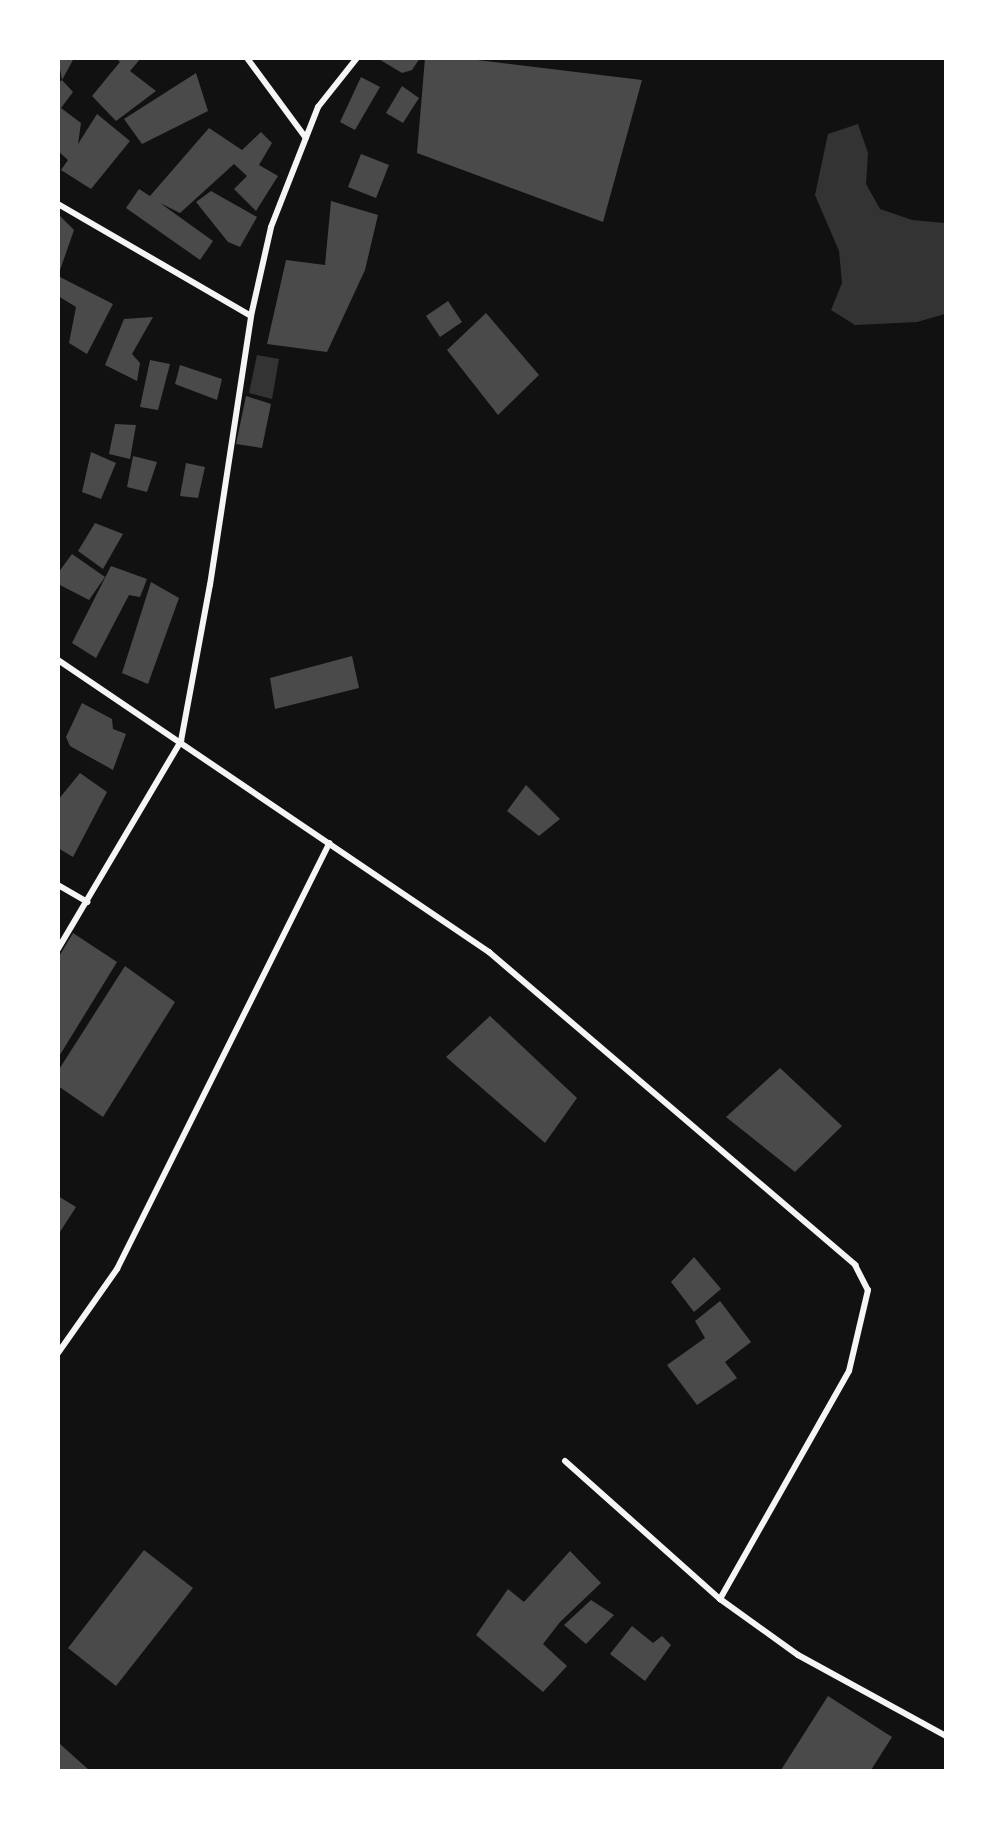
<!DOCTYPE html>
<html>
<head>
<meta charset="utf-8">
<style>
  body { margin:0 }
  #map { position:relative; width:1004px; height:1829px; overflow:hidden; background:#111; font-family:Helvetica,sans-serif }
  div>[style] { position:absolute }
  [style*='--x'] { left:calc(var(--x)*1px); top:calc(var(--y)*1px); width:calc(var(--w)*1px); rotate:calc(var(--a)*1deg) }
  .water>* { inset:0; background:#333 }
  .building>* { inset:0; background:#4a4a4a }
  .minor>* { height:6px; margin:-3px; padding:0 3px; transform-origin:3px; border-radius:3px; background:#f5f5f5 }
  span { translate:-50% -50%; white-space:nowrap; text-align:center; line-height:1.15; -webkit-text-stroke:6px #fff; paint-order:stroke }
  .frame { position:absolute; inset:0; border:60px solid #fff; pointer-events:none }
</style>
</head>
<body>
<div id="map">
  <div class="water">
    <i style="clip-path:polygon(858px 124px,868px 153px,866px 184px,880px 209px,912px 220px,945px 223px,945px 314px,917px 322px,855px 325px,831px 310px,842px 283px,839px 251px,815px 195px,828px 134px)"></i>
    <i style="clip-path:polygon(257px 355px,279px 359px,272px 399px,249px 393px)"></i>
  </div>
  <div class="building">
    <i style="clip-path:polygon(58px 58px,74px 58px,62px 80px,73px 92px,61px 108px,81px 123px,78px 144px,97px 114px,130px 141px,91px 189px,61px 170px,68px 160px,58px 151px,58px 83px,62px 80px)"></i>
    <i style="clip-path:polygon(116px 58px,141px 58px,130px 71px,156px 91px,116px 121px,92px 96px,120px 62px)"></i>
    <i style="clip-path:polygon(377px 58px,420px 58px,412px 70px,402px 73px)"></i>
    <i style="clip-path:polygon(425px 58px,461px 58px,642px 80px,603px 222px,417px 153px)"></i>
    <i style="clip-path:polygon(196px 73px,208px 111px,142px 144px,124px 119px)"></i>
    <i style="clip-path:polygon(361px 77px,380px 87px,355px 130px,340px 122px)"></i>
    <i style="clip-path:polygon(402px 86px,419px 98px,403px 123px,386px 113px)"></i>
    <i style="clip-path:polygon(209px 128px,242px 150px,261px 132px,272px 143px,259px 165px,278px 176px,256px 211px,234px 189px,247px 176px,234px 164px,180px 213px,160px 203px,213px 241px,200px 260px,126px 208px,139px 189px,150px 196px)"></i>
    <i style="clip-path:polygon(361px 154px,389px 165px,376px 198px,348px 187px)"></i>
    <i style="clip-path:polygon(211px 191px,257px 217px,240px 247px,228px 242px,196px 202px)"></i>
    <i style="clip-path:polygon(331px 201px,378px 215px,365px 270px,327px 352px,267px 344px,286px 260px,325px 265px)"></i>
    <i style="clip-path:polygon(58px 214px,74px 230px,59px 273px,58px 273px)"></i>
    <i style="clip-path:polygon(58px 276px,113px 304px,87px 354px,69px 343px,76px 307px,58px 296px)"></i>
    <i style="clip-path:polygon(448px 301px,462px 322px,440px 337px,426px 316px)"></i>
    <i style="clip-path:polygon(486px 313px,539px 375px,498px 415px,447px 350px)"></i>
    <i style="clip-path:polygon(153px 317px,132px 354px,140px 363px,137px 381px,105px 365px,124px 319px)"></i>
    <i style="clip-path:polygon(150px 360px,170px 364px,158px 410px,140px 407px)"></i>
    <i style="clip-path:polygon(180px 365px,222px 379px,217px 400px,175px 384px)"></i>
    <i style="clip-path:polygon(246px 396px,271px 404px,262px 448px,236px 444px)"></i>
    <i style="clip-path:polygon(115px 424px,136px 425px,130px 459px,109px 454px)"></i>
    <i style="clip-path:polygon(91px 452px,116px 463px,101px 499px,82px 492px)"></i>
    <i style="clip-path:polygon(133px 456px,157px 462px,147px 492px,127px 487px)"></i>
    <i style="clip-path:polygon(186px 463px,205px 467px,198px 498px,180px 496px)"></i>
    <i style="clip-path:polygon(95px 523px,123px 534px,103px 569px,78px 551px)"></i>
    <i style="clip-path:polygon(72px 554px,105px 577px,89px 600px,58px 584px,58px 573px)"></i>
    <i style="clip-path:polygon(111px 566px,147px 579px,140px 597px,129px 595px,96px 658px,72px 643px)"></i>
    <i style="clip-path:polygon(151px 582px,179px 598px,148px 684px,122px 673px)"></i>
    <i style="clip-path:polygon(352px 656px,359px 688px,275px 709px,270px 678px)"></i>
    <i style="clip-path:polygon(82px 703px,112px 719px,113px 729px,126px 734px,113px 770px,70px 746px,66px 737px)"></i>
    <i style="clip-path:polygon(80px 773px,107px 792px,73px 857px,58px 848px,58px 800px)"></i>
    <i style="clip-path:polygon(526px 785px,560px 819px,539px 836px,507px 811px)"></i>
    <i style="clip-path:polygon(73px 933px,117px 962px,58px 1058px,58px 958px)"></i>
    <i style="clip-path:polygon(125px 966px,175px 1002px,103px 1117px,58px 1086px,58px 1071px)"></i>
    <i style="clip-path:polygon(490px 1016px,577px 1098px,545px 1143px,446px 1057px)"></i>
    <i style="clip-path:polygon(780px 1068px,842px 1126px,795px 1172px,726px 1117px)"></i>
    <i style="clip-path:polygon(58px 1196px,76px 1207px,58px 1235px)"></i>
    <i style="clip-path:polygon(694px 1257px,721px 1289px,694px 1312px,671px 1282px)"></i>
    <i style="clip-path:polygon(720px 1301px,751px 1342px,725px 1362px,737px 1378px,697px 1405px,667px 1365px,705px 1338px,695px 1321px)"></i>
    <i style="clip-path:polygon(144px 1550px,193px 1588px,116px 1686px,68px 1648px)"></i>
    <i style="clip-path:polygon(570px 1551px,601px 1583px,560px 1622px,543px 1644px,567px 1666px,543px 1692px,476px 1635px,508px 1589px,524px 1602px)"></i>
    <i style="clip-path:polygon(591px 1600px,614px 1615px,586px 1644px,564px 1625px)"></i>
    <i style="clip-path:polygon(632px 1626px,653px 1643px,662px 1636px,671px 1645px,645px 1681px,610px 1654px)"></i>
    <i style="clip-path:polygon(828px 1696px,892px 1737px,871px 1770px,781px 1770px)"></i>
    <i style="clip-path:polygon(60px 1744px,89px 1770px,58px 1770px)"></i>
  </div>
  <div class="minor">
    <i style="--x:247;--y:58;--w:99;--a:53.6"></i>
    <i style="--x:58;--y:204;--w:223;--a:30.1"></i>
    <i style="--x:58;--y:660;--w:521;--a:34.12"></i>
    <i style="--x:489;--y:952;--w:482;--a:40.5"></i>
    <i style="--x:855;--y:1265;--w:28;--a:63"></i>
    <i style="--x:868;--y:1290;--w:83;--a:103.2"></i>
    <i style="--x:849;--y:1371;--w:262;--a:119.5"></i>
    <i style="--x:58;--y:885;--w:34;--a:30"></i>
    <i style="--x:58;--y:949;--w:242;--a:-59.4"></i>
    <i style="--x:181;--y:741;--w:159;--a:-79.5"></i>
    <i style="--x:210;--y:585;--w:272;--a:-81.3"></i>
    <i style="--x:251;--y:316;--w:91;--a:-77.3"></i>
    <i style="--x:271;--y:227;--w:129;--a:-68.6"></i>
    <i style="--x:318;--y:107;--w:63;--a:-51.5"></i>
    <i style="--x:58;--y:1353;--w:103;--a:-54.9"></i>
    <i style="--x:117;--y:1269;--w:476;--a:-63.5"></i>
    <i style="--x:565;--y:1461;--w:208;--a:41.7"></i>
    <i style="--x:720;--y:1599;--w:96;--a:35.7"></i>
    <i style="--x:798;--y:1655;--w:169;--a:28.7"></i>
  </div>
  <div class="frame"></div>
</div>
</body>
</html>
